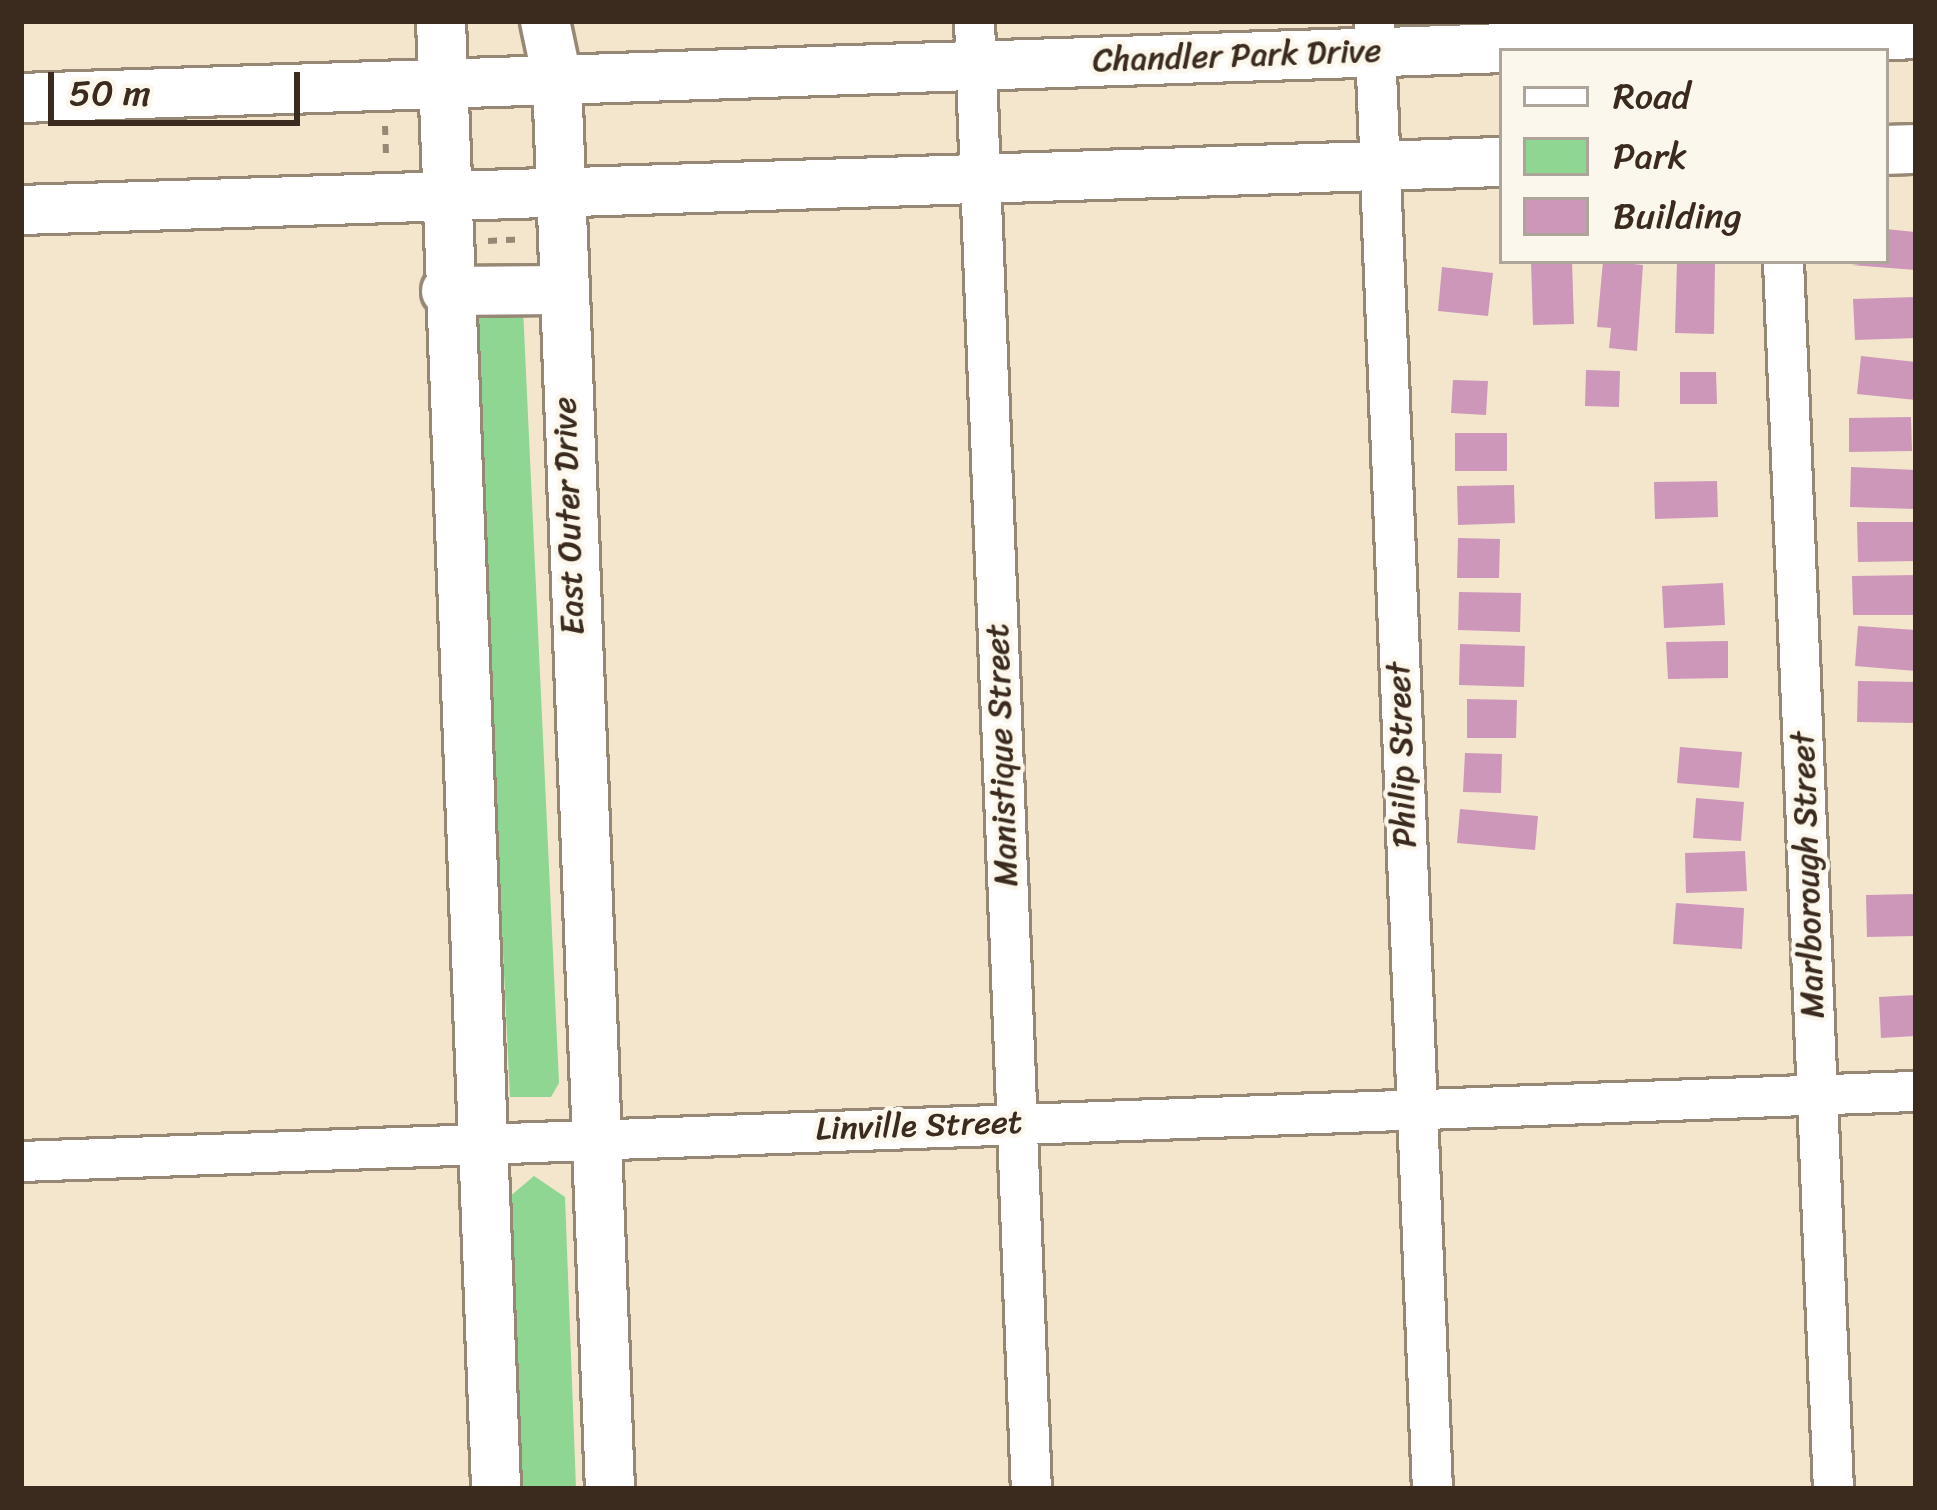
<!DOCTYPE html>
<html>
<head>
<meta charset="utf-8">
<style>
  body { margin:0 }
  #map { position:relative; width:1937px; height:1510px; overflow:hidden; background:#f3e6cd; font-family:Sriracha,sans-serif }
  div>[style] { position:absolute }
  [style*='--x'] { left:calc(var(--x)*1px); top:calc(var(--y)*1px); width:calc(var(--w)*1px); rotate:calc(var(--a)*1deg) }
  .green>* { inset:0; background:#8ed691 }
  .building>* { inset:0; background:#cd97ba }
  .path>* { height:6px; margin-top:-3px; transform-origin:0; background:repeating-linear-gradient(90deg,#978876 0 9px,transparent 0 18px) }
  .roads { filter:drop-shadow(3px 0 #978876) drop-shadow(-3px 0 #978876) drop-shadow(0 3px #978876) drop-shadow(0 -3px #978876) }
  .minor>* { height:39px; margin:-19.5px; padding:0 19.5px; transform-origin:19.5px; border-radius:19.5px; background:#fff }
  .tertiary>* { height:48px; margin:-24px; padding:0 24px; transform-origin:24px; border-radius:24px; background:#fff }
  span { translate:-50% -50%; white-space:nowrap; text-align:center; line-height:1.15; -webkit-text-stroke:9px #fbf7ec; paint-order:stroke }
  .street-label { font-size:33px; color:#3b2a1e }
  .frame { position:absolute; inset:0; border:24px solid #3b2a1e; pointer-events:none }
  .legend { position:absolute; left:1499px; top:48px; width:390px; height:216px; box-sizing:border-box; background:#fbf7ec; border:3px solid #aea59a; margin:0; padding:15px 21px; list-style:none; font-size:36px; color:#3b2a1e }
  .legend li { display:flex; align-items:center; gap:24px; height:60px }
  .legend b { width:60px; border:3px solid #aea59a }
  .scale { position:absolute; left:48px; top:72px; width:252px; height:54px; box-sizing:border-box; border:6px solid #3b2a1e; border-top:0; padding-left:15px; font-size:36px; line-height:42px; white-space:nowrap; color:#3b2a1e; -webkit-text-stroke:9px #fbf7ec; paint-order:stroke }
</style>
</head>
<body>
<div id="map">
  <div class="green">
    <i style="clip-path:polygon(523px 308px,559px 1083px,551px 1097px,510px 1097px,472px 310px)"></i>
    <i style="clip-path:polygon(534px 1176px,565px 1197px,576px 1489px,521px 1489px,508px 1198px)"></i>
  </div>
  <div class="building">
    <i style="clip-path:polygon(1886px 229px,1915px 232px,1916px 270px,1851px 265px,1886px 261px)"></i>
    <i style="clip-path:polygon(1572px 261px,1574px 324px,1533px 325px,1531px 262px)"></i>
    <i style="clip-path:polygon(1603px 261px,1643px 265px,1637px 351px,1609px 348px,1611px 328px,1597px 327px)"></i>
    <i style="clip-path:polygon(1677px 261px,1715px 261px,1714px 334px,1675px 333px)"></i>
    <i style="clip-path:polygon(1442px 267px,1493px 273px,1488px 316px,1438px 311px)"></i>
    <i style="clip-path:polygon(1915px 297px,1916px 338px,1855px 340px,1853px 299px)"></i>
    <i style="clip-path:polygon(1861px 356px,1916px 362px,1916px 400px,1857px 394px)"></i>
    <i style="clip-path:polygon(1586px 370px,1620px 371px,1619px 407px,1585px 406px)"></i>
    <i style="clip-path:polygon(1680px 372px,1716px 372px,1717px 404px,1680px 404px)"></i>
    <i style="clip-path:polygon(1453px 380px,1488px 381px,1486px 415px,1451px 413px)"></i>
    <i style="clip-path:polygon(1911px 417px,1912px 451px,1849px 452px,1849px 418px)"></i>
    <i style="clip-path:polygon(1455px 433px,1507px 433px,1507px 471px,1455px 471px)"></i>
    <i style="clip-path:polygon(1851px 467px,1916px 470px,1916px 509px,1850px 507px)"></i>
    <i style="clip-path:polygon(1717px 481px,1718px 517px,1655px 519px,1654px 482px)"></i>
    <i style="clip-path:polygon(1514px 485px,1515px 523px,1458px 525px,1457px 486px)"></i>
    <i style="clip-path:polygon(1857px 522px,1916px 522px,1916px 561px,1858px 562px)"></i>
    <i style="clip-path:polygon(1458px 538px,1500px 539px,1499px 578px,1457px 578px)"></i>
    <i style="clip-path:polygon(1916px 575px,1916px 615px,1853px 615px,1852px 576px)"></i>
    <i style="clip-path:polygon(1723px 583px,1725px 625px,1664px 628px,1662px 586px)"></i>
    <i style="clip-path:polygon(1459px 592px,1521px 593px,1520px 632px,1458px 630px)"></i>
    <i style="clip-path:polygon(1858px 626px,1916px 630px,1916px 671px,1855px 666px)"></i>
    <i style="clip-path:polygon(1728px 641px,1728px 678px,1668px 679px,1666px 642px)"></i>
    <i style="clip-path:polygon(1460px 644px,1525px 646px,1524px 687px,1459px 685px)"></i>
    <i style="clip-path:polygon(1858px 681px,1916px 682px,1916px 723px,1857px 722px)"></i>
    <i style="clip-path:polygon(1467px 699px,1517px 700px,1516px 738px,1467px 738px)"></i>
    <i style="clip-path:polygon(1680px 747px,1742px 752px,1739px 788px,1677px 783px)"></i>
    <i style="clip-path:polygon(1465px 753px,1502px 754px,1501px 793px,1463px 792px)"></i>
    <i style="clip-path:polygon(1696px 798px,1744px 802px,1741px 841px,1693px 838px)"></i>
    <i style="clip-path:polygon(1460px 809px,1538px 816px,1535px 850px,1457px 843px)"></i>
    <i style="clip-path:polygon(1745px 851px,1747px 891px,1686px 893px,1685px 853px)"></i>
    <i style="clip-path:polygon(1916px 894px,1916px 936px,1867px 937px,1866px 895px)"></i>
    <i style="clip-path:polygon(1676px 903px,1744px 908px,1742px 949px,1673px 944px)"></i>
    <i style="clip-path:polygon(1916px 995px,1916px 1036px,1881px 1038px,1879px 997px)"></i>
  </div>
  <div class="path">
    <i style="--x:385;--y:126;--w:34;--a:88"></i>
    <i style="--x:488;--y:241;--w:34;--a:-3"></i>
  </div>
  <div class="roads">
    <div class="minor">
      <i style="--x:974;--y:21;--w:1469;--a:87.78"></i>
      <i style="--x:1374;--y:21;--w:1469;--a:87.74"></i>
      <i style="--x:1783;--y:261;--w:1229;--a:87.67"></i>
      <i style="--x:21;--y:1161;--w:1896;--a:-2.12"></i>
    </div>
    <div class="tertiary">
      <i style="--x:441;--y:21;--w:1469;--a:87.85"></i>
      <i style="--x:545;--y:21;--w:58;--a:78.1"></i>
      <i style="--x:557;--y:78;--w:1412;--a:87.85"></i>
      <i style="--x:21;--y:98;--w:1896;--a:-1.93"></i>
      <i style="--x:1886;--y:150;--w:30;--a:-2"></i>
      <i style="--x:21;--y:210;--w:1482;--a:-1.86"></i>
      <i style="--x:446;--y:291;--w:114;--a:-0.5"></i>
    </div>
  </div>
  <div class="street-label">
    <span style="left:1237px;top:56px;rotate:-2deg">Chandler Park Drive</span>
    <span style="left:569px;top:516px;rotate:-92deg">East Outer Drive</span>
    <span style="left:1002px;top:755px;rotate:-92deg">Manistique Street</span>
    <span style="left:1402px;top:755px;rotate:-92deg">Philip Street</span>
    <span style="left:1808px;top:875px;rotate:-92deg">Marlborough Street</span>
    <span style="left:919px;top:1126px;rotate:-2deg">Linville Street</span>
  </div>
  <div class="frame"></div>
  <ul class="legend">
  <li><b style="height:15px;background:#fff"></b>Road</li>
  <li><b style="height:33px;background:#8ed691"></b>Park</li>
  <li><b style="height:33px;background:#cd97ba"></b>Building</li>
  </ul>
  <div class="scale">50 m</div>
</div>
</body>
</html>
